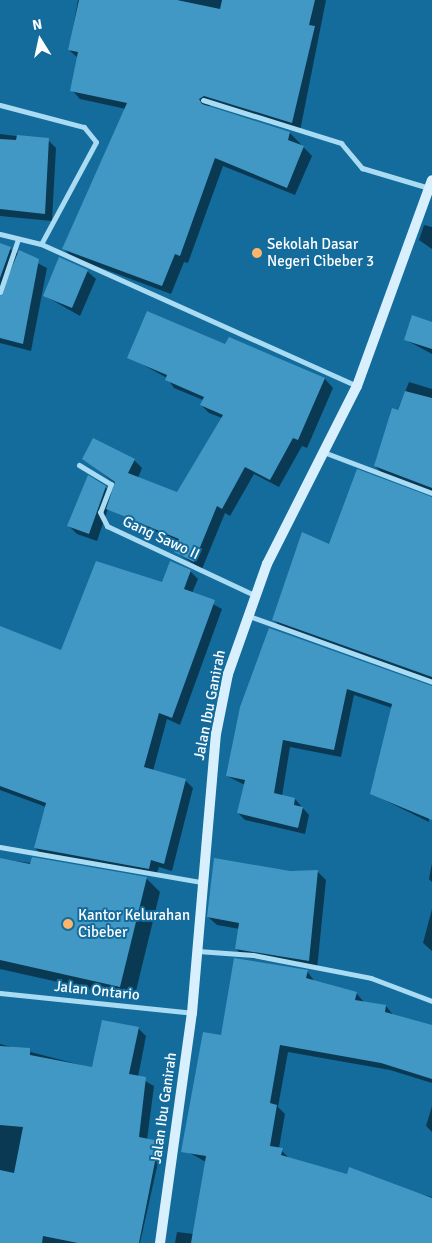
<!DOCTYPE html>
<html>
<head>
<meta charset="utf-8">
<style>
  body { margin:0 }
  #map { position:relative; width:432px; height:1243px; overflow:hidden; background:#146c9c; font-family:Signika,sans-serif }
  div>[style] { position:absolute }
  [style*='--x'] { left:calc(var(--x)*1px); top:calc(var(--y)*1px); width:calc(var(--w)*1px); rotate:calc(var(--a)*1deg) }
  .shadow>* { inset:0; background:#0007 }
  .building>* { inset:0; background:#4198c4 }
  .minor>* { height:5px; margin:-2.5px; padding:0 2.5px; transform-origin:2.5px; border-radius:2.5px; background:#a9dbf3 }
  .secondary>* { height:10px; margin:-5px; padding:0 5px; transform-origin:5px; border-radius:5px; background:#d8f0fd }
  .dots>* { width:14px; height:14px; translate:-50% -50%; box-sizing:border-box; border:2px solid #146c9c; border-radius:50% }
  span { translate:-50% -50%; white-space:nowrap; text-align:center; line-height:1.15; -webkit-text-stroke:4px #146c9c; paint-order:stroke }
  .poi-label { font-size:15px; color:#fff }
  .left { translate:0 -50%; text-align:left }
  .street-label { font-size:15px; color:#fff }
  .north { position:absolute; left:15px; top:15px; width:50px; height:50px; -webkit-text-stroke:4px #146c9c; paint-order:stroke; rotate:350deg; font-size:14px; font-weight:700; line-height:20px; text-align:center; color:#fff }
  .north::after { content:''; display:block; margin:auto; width:18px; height:22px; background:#fff; clip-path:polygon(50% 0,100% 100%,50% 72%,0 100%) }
</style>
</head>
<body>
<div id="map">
  <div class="shadow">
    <i style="clip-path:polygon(78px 0,326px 0,300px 131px,213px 104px,207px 107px,290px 133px,312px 156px,295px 195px,223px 166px,188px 263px,184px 262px,171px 294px,72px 257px,64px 249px,126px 109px,80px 99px,72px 90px,78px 58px,69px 50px)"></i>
    <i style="clip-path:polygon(0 134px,48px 140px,56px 148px,52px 221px,0 216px)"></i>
    <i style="clip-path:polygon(424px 225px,432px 227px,432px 249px,419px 240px)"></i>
    <i style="clip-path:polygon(0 244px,47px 268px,31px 351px,0 343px)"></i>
    <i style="clip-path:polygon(87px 271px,96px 279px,80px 316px,45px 296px)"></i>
    <i style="clip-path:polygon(432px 323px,432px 354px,406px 340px)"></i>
    <i style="clip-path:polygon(229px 338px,325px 379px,333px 388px,307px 448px,302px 446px,279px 487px,254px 474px,230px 516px,225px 513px,202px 569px,175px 552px,179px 543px,108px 509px,97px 541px,77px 534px,68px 525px,105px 487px,112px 494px,116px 484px,84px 459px,94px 439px,134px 460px,142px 468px,138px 478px,178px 493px,222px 418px,209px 413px,201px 405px,203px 400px,174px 388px,167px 378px,129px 357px,226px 346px)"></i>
    <i style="clip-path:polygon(409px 382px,432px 389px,432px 492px,382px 473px,375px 466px)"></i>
    <i style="clip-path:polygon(432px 498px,432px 684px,280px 626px,273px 619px,330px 545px)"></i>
    <i style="clip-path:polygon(190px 571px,198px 579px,192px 593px,222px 609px,180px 725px,167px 719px,153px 771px,185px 780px,193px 788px,172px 871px,159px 867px,156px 876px,43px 856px,35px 848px,46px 807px,0 790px,0 630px,62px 651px,163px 583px)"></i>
    <i style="clip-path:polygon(269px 629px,432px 687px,429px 822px,372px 794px,392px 708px,354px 695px,341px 757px,290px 747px,282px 796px,295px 799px,309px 815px,305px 834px,245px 820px,238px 813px,245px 785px,227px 776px)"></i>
    <i style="clip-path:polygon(0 859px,146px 878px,160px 892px,134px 999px,0 969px)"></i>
    <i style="clip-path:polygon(432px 863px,432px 882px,429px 879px)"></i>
    <i style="clip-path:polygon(290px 872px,318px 872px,326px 880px,317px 969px,245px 957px,236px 949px,240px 929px,217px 925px,208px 917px)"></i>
    <i style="clip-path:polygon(432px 909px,432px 951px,423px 943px)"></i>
    <i style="clip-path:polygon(307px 971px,315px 982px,356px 993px,364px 1002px,386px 1006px,394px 1016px,432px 1026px,432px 1083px,390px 1070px,288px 1052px,278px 1107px,285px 1114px,279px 1148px,290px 1159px,432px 1197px,432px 1243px,175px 1243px,177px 1232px,194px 1234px,206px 1162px,188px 1152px,222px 1036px)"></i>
    <i style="clip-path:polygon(138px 1028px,146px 1036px,138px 1077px,154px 1086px,147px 1140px,161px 1149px,140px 1243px,0 1243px,0 1044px,92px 1068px)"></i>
    <i style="clip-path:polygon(432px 1106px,432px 1132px,426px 1126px)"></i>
  </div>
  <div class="building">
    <i style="clip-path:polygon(79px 0,177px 0,220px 9px,222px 0,315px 0,309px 25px,315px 26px,292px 123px,204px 96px,199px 99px,202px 104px,290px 132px,288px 140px,304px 146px,287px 188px,215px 158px,180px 256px,175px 254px,162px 286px,62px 249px,127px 103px,70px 91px,78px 52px,68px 50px)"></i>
    <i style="clip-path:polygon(17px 135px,49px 138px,45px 214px,0 209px,0 139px,16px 140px)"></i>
    <i style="clip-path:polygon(0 243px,11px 247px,0 278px)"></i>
    <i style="clip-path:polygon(19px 250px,39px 259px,23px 344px,0 338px,0 296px)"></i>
    <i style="clip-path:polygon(59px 257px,88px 270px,72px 308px,43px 296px)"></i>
    <i style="clip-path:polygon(147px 311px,225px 344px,229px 337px,325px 378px,298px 440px,293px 438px,270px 480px,245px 467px,222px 509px,217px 506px,194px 562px,174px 552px,179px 539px,106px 509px,115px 482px,82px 459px,93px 438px,135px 459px,128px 473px,177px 492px,223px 415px,200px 405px,204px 397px,165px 380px,167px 375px,127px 358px)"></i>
    <i style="clip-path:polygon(412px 315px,432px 322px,432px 349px,404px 340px)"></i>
    <i style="clip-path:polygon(405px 391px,432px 398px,432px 488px,374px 466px,392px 408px,398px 410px)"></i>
    <i style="clip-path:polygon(357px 469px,432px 497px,432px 677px,272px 620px,302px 532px,329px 544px)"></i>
    <i style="clip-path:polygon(88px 475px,106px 486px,89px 534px,67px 526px)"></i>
    <i style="clip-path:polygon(96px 561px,162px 582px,170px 561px,191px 570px,184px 589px,215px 600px,172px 718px,159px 713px,144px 767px,186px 779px,164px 864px,151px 860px,149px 869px,34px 848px,46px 803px,0 786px,0 626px,61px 650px)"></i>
    <i style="clip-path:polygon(269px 628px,432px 686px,432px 820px,370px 794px,392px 704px,347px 689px,334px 750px,283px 740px,274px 793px,295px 798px,294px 805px,303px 807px,298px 828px,237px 813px,245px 780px,226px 776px,240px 707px)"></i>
    <i style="clip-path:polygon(32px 857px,147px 877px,120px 987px,0 960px,0 858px,30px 864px)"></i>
    <i style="clip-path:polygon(214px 858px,290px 871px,318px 870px,309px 961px,235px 949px,239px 923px,207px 917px)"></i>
    <i style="clip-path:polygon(234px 958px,308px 970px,306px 978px,357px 992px,355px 1000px,386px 1005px,385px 1012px,432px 1025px,432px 1079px,381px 1063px,280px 1045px,270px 1103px,277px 1105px,270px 1146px,283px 1148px,281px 1155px,347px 1174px,349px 1167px,432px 1198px,432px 1243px,191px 1243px,206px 1156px,181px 1152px,203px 1032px,221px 1035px)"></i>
    <i style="clip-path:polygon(102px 1020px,139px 1027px,129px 1074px,146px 1077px,139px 1137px,159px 1141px,139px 1243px,78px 1243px,43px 1236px,42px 1243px,0 1243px,0 1170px,14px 1173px,23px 1127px,0 1125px,0 1046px,30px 1048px,30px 1055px,92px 1067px)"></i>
  </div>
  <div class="minor">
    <i style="--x:203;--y:100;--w:145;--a:17.3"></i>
    <i style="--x:341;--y:143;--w:33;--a:50"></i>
    <i style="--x:362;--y:168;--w:70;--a:16.6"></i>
    <i style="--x:0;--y:105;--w:87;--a:14.7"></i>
    <i style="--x:84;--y:127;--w:19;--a:51"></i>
    <i style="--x:96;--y:142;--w:116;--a:118.3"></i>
    <i style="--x:0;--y:234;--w:42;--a:13.7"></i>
    <i style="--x:41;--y:244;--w:346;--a:24.2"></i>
    <i style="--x:0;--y:292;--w:56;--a:-71.2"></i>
    <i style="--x:326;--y:453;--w:113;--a:20.7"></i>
    <i style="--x:79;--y:465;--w:37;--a:31"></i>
    <i style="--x:111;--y:484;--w:30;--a:111"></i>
    <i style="--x:100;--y:512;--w:16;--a:63"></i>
    <i style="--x:107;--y:526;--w:162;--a:25.1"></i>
    <i style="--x:249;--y:616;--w:195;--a:19.8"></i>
    <i style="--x:0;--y:847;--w:203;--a:9.9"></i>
    <i style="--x:198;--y:951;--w:55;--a:4.2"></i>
    <i style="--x:253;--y:955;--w:120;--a:11"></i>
    <i style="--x:371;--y:978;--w:65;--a:20.7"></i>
    <i style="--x:0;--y:993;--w:193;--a:5.9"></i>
  </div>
  <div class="secondary">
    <i style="--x:160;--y:1243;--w:232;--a:-82.1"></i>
    <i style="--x:192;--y:1013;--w:280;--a:-85.1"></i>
    <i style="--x:216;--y:734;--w:61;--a:-78.7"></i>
    <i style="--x:228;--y:674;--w:117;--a:-70.5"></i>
    <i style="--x:267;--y:564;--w:199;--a:-63.2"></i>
    <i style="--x:357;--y:386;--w:219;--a:-70"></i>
  </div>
  <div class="dots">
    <i style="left:257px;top:253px;background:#ffb46b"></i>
    <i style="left:68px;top:924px;background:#ffb46b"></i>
  </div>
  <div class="poi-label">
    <span class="left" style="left:267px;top:253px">Sekolah Dasar<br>Negeri Cibeber 3</span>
    <span class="left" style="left:78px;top:924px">Kantor Kelurahan<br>Cibeber</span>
  </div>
  <div class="street-label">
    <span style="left:161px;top:538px;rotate:25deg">Gang Sawo II</span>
    <span style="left:210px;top:705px;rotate:-79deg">Jalan Ibu Ganirah</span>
    <span style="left:97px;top:991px;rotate:6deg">Jalan Ontario</span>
    <span style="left:164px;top:1108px;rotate:-82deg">Jalan Ibu Ganirah</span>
  </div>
  <div class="north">N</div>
</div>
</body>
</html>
